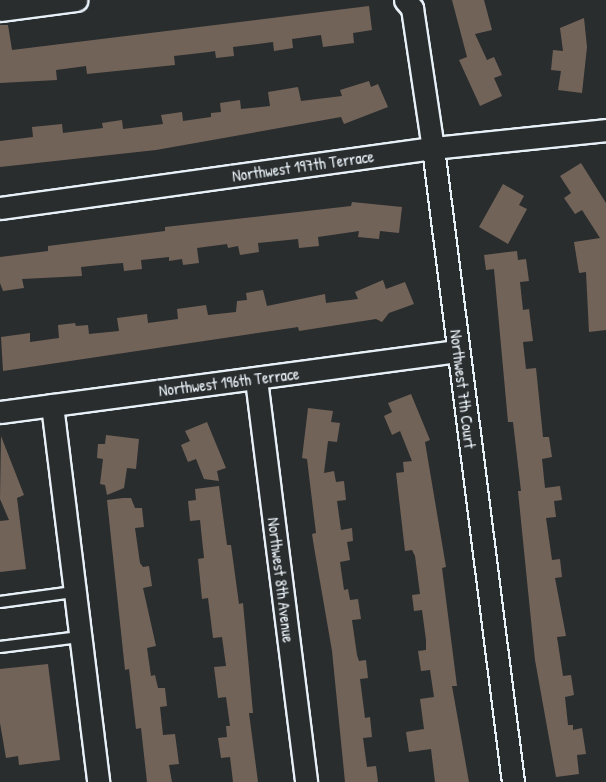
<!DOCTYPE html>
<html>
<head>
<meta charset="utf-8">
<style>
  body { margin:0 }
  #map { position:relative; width:606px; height:782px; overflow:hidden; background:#2a2d2e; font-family:"Patrick Hand",sans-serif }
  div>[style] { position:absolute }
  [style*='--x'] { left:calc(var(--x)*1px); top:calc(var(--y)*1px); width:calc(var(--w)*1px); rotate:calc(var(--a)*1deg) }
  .building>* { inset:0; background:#726359 }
  .roads { filter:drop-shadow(2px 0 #e8f1f8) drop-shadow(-2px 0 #e8f1f8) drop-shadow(0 2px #e8f1f8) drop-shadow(0 -2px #e8f1f8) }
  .lane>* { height:10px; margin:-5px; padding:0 5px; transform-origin:5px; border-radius:5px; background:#2a2d2e }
  .street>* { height:21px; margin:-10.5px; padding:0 10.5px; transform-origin:10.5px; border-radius:10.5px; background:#2a2d2e }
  span { translate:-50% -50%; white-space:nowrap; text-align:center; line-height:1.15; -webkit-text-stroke:6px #2a2d2e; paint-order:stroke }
  .street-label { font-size:16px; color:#e8f1f8 }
</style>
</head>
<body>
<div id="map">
  <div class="building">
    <i style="clip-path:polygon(452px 0,484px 0,492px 30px,475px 34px,487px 60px,494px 57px,502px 75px,494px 78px,502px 96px,480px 106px,459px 60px,467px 57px)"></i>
    <i style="clip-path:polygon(369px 6px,372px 30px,353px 33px,354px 43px,323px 47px,321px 35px,292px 39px,293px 48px,274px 51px,273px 42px,233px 47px,234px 56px,216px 58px,215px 51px,209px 52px,174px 56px,175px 65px,87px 74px,86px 66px,56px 70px,57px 80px,0 83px,0 25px,8px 25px,12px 50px)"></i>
    <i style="clip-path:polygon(584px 18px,587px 47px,582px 93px,558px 90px,561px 71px,551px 70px,553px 50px,563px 51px,560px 28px)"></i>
    <i style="clip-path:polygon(369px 81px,371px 87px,378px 84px,388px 107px,344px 124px,341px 117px,156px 150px,0 167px,0 141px,33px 137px,32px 127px,62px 124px,63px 133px,103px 128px,102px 123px,122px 120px,123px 129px,163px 124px,161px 115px,182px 112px,183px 121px,211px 117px,211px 113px,221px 112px,220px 103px,240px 100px,241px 109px,270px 106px,268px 92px,298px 87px,301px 101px,342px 96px,340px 90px)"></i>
    <i style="clip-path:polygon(581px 163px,606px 203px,606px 330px,589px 332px,586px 272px,579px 273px,574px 242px,600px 238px,582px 210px,575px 214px,564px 198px,571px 193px,560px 176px)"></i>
    <i style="clip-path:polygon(503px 184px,524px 196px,519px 205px,527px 209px,508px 244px,479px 227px)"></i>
    <i style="clip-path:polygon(352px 202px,402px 207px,399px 233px,380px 231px,379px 239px,358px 237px,359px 231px,318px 237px,319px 246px,299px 248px,298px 239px,258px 243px,259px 252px,240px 255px,238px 246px,228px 248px,227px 244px,197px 248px,199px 263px,183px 265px,182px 259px,169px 261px,169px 257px,141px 260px,142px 269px,124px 271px,123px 263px,110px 264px,81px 267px,82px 276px,22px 279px,24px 288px,3px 291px,0 283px,0 257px,48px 251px,48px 246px,165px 231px,165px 227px,351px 206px)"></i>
    <i style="clip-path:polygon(517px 251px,518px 260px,526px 259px,529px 281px,520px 282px,523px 310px,529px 309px,533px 341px,523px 342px,526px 369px,536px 368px,543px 437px,549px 437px,552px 457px,542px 459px,545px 488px,560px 486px,562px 500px,554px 501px,556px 517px,546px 518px,552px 560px,560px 559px,562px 577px,555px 578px,566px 636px,557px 637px,563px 676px,571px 675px,574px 695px,565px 697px,568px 725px,573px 725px,573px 730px,582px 728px,586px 754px,577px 755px,579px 774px,556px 777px,535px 660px,518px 491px,521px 491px,513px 422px,508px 422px,494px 269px,486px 270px,484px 255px)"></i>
    <i style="clip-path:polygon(383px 280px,386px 289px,405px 282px,414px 304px,389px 313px,382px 322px,376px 319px,299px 331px,298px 327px,3px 371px,1px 337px,30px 333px,30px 342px,59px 338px,58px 325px,75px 323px,76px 326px,88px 325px,89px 334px,119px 331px,117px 318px,147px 314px,148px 323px,178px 319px,177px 309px,206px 305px,208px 315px,236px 312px,237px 301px,247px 300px,246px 293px,263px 290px,267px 306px,325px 294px,326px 303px,358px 299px,355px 292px)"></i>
    <i style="clip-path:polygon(411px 394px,430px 440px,425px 442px,446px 567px,442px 568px,457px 686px,452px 686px,469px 782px,435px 782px,431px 749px,409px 752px,406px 732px,424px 729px,420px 699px,434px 697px,430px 670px,421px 671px,418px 651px,426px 650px,426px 640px,422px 610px,414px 611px,412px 595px,420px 594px,415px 556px,412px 550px,405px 551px,396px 473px,404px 472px,403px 462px,412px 461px,400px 431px,392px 435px,384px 416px,392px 412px,388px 403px)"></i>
    <i style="clip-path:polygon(308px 408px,333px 411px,331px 422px,340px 423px,337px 442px,328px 441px,324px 473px,334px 471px,336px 482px,344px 481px,346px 500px,337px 501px,341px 530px,352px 528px,353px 541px,347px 542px,350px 560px,340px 562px,344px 590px,348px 589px,350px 600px,358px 599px,361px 619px,352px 620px,357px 655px,359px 661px,366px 660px,368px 678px,360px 679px,365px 718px,370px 717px,372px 737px,363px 738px,367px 767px,376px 766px,378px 782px,345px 782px,332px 651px,314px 547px,312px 534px,316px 533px,307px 459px,302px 458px)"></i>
    <i style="clip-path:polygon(207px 422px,226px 468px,217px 471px,219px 481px,204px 479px,196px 459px,188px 462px,181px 445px,190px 441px,185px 431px)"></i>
    <i style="clip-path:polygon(106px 435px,139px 439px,136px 469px,127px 468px,124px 488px,107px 495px,105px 485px,100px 484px,103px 459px,97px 458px,98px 444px,105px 444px)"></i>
    <i style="clip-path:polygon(1px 436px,24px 495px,17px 498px,26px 569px,0 572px,0 521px,9px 520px,0 499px)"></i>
    <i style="clip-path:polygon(219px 486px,227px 545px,231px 545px,239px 604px,243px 603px,253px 713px,249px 713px,258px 782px,233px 782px,230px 757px,221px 758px,218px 738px,227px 737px,226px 726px,230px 726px,226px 697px,218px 698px,214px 667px,226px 666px,222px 637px,213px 638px,208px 598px,202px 599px,198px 559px,204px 558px,200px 520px,190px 521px,188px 501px,196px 500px,195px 489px)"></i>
    <i style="clip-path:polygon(123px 498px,131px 498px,135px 508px,142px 508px,144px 527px,135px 528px,140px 563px,143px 567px,149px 566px,152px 586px,143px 588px,156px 646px,147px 648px,151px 676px,155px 675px,158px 688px,165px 688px,167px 706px,160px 707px,163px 735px,175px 734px,179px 764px,169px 765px,172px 782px,147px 782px,141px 728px,136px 729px,129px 669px,125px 670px,107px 500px)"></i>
    <i style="clip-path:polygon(48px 664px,60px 760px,19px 765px,18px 756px,6px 758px,0 723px,0 669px)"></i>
  </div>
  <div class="roads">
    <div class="lane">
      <i style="--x:0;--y:602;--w:74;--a:-7.8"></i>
      <i style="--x:0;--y:647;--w:80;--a:-7.2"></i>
    </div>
    <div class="street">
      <i style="--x:405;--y:0;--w:11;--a:49"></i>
      <i style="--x:412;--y:8;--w:142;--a:81.5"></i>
      <i style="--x:433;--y:148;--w:639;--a:82.81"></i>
      <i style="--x:0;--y:10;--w:77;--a:-7.5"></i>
      <i style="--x:0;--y:208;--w:437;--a:-7.9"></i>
      <i style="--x:433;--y:148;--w:174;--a:-5.9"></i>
      <i style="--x:256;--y:379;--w:406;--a:82.9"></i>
      <i style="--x:52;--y:405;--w:380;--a:83"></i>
      <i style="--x:0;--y:412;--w:462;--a:-7.6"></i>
    </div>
  </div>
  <div class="street-label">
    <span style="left:303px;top:166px;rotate:-8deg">Northwest 197th Terrace</span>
    <span style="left:229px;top:382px;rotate:-7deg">Northwest 196th Terrace</span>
    <span style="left:463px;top:389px;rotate:83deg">Northwest 7th Court</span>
    <span style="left:281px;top:580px;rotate:83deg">Northwest 8th Avenue</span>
  </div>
</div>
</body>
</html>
